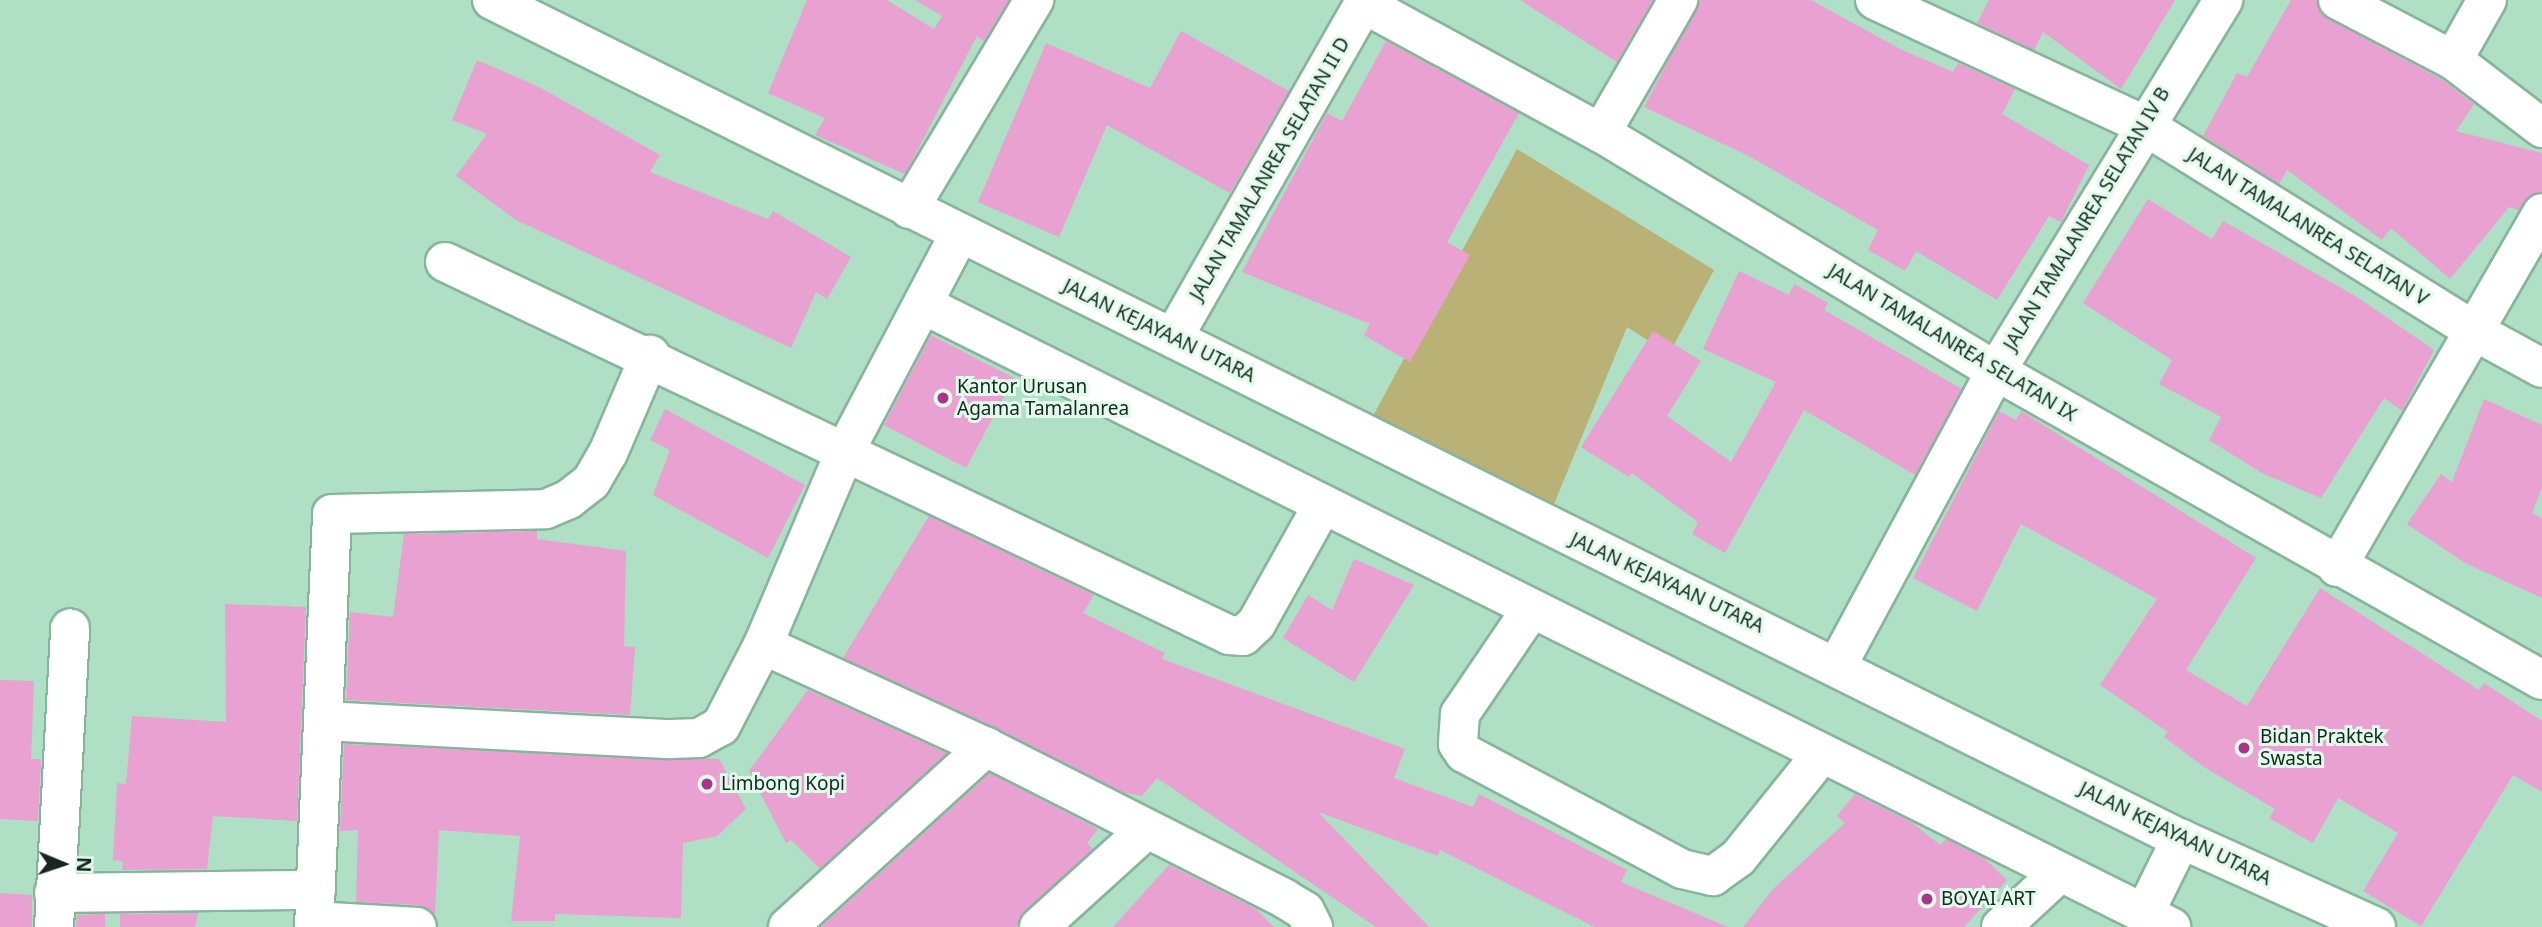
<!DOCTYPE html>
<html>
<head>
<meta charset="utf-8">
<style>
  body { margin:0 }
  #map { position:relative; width:2542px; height:927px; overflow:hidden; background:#afdfc5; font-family:"Noto Sans",sans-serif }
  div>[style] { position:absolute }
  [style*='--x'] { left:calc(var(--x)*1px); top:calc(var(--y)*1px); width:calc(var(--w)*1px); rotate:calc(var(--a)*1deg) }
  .green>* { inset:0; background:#bab176 }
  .building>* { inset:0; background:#e8a1d0 }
  .roads { filter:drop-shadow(2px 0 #86b59b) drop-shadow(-2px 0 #86b59b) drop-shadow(0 2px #86b59b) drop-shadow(0 -2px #86b59b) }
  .street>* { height:38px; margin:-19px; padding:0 19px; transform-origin:19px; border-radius:19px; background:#fff }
  .dots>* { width:19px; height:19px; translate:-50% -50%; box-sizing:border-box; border:4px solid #e2faec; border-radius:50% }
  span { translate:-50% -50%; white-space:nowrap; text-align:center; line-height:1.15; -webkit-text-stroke:6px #e2faec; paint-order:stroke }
  .street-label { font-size:19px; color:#15281e }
  .poi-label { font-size:19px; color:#15281e }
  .left { translate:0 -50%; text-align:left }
  .north { position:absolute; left:28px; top:829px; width:70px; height:70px; -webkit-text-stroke:5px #e2faec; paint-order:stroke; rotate:92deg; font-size:19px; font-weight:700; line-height:28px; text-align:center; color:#15281e }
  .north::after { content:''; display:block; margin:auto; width:24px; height:32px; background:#15281e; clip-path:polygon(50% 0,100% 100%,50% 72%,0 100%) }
</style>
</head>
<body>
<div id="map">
  <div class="green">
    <i style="clip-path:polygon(1517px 149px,1714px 270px,1669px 354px,1627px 327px,1554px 504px,1373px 416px)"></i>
  </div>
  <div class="building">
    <i style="clip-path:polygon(807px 0,887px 0,934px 29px,942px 16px,915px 0,1009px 0,984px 41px,977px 36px,905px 174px,815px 135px,825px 118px,768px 93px)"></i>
    <i style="clip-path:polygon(1520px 0,1653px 0,1617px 62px)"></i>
    <i style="clip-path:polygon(1700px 0,1811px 0,1902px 50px,1953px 72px,1958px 63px,2015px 89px,2002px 114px,2089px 165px,2061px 222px,2049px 216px,1997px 300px,1916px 251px,1905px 271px,1868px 250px,1878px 230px,1749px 156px,1644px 107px)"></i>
    <i style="clip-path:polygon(1989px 0,2175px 0,2121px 89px,2043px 32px,2034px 50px,1977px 23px)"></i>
    <i style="clip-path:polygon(2291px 0,2316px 0,2328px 19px,2441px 79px,2474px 104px,2456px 131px,2542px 153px,2542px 191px,2519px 210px,2509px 207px,2450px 279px,2391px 228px,2382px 240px,2287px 170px,2279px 184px,2203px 136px,2237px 73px,2247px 77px)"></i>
    <i style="clip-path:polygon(1181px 31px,1289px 91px,1230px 193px,1107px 125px,1059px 237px,978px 202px,1046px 43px,1150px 88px)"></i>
    <i style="clip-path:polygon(1386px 41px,1519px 113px,1447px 242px,1470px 255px,1410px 362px,1364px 335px,1370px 324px,1242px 272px,1327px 113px,1342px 121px)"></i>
    <i style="clip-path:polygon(477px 60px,539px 87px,660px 155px,650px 172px,768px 219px,773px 211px,851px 257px,827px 299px,816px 292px,791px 348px,516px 220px,456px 176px,487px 134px,452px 120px)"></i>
    <i style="clip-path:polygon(2148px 199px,2212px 239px,2223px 221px,2357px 297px,2434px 350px,2402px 411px,2384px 398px,2321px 498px,2262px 473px,2209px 440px,2221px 417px,2159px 384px,2172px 360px,2083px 303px)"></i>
    <i style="clip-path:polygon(1739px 271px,1789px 295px,1794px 284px,1828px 303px,1824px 310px,1962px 389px,1915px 475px,1804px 410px,1725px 553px,1692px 534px,1698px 522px,1632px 473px,1629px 477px,1581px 447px,1653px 331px,1701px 361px,1667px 416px,1731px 462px,1776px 382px,1703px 349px)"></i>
    <i style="clip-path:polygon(931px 335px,1014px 378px,966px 468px,884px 425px)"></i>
    <i style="clip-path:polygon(2484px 399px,2542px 425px,2542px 487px,2532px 513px,2542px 518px,2542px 598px,2465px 563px,2407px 524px,2441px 474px,2452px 482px)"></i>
    <i style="clip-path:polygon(665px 409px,805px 485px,768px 558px,653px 495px,670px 450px,650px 440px)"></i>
    <i style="clip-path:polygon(1999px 411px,2016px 420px,2021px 411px,2256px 558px,2186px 670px,2247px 706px,2320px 588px,2479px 690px,2484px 683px,2542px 721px,2542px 792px,2513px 775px,2421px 926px,2363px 891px,2398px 833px,2338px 798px,2313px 843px,2269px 818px,2275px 809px,2204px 767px,2164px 737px,2168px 732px,2100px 685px,2157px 599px,2021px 524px,1977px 611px,1913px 578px)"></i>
    <i style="clip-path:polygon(929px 516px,1094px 595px,1083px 613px,1165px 653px,1162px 659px,1405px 749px,1394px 778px,1473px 807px,1479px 794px,1627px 870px,1621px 882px,1728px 927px,1595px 927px,1440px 850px,1438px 856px,1318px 812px,1429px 927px,1376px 927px,1157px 778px,1142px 796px,1125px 793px,843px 658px)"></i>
    <i style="clip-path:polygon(537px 531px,537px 539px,626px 551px,624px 646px,635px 647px,630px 715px,346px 700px,350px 612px,393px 617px,404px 534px)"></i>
    <i style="clip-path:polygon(1354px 559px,1414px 585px,1354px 682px,1283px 638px,1308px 595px,1332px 610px)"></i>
    <i style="clip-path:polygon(225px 604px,306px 607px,297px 821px,213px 816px,207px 869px,122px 870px,123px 861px,113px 860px,117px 783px,126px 784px,132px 716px,226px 722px)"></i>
    <i style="clip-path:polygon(0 680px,34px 681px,31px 759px,41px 759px,38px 821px,0 819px)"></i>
    <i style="clip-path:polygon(808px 690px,947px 753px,820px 869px,791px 840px,786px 843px,749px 771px)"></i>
    <i style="clip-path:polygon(344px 744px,719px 759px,746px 809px,717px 836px,683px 843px,681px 918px,555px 914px,555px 921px,511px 921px,520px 836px,439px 830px,435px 914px,418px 905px,356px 902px,358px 830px,340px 831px)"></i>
    <i style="clip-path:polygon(990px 773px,1098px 829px,1087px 843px,1093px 849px,1015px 927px,821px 927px)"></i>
    <i style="clip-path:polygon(1855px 794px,1911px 822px,1940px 845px,1946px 839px,1984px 858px,2007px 880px,1964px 927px,1743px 927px,1774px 888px,1845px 823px,1837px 816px)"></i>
    <i style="clip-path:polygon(1169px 865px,1256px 909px,1274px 927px,1113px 927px)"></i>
    <i style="clip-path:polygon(0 893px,32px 895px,32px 927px,0 927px)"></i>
    <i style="clip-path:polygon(198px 913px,195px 927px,120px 927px,120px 914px)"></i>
    <i style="clip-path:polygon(105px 914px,105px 927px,76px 927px,77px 915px)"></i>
  </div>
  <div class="roads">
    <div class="street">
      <i style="--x:492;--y:0;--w:1886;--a:26.42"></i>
      <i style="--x:2181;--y:839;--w:214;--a:24.3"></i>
      <i style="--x:1875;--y:0;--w:294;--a:24.9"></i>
      <i style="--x:2142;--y:124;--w:391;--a:31.9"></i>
      <i style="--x:2474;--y:331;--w:136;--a:-60"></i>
      <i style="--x:2338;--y:0;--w:130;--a:27.6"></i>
      <i style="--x:2453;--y:60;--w:112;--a:37.4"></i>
      <i style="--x:1364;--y:4;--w:270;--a:28.6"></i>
      <i style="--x:1601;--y:133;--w:461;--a:31.1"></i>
      <i style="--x:1996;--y:371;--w:627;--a:29.51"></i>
      <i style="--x:2453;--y:60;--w:69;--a:-60.5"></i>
      <i style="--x:1601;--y:133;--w:154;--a:-59.9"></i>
      <i style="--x:909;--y:209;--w:244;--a:-59.1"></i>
      <i style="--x:445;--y:262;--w:868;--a:25.44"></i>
      <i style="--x:1229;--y:635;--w:14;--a:4"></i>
      <i style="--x:1243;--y:636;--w:18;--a:-43"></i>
      <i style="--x:1256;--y:624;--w:135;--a:-60.8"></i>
      <i style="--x:924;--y:305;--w:1394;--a:26.51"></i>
      <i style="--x:1173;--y:338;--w:389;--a:-60.3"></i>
      <i style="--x:2337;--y:567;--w:273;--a:-59.9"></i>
      <i style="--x:2474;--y:331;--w:77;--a:28.6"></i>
      <i style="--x:1530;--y:611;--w:125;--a:124.2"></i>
      <i style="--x:1460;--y:714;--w:30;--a:94"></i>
      <i style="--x:1458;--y:744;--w:11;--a:56"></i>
      <i style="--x:1464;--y:753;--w:247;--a:28"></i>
      <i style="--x:1682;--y:869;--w:32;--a:13"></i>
      <i style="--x:1713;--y:876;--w:31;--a:-36"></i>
      <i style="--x:1738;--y:858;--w:131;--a:-51.2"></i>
      <i style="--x:763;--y:645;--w:245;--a:24.6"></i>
      <i style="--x:986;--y:747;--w:335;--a:26.9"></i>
      <i style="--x:1285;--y:899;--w:23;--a:31"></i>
      <i style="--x:1305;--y:911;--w:18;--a:63"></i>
      <i style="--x:1838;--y:664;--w:333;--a:-61.7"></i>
      <i style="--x:1996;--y:371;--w:435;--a:-58.5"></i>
      <i style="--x:324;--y:721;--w:347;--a:3"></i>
      <i style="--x:671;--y:739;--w:28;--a:-2"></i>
      <i style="--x:699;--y:738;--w:25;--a:-29"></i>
      <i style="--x:721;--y:726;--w:91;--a:-62.6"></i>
      <i style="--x:763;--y:645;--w:213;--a:-67"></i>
      <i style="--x:846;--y:449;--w:244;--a:-62.2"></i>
      <i style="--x:54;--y:893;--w:262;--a:-0.7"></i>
      <i style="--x:2144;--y:914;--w:84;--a:-63.7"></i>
      <i style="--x:314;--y:921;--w:103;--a:3.3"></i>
      <i style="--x:54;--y:927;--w:299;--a:-86.9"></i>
      <i style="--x:314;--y:927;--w:413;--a:-87.5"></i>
      <i style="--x:332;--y:514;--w:214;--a:-1.3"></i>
      <i style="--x:546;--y:509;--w:25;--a:-23"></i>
      <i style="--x:569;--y:499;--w:28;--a:-38"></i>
      <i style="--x:591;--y:482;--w:34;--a:-60"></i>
      <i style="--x:608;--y:453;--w:107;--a:-66.8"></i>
      <i style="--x:788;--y:927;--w:268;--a:-42.3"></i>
      <i style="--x:1039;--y:927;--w:144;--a:-42.2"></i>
      <i style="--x:2001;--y:927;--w:76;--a:-42.9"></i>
    </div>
  </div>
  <div class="dots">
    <i style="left:943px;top:398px;background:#ab348b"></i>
    <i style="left:2244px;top:748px;background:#ab348b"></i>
    <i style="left:707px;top:784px;background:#ab348b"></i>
    <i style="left:1927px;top:899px;background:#ab348b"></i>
  </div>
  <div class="street-label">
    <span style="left:1270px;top:169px;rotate:-60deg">JALAN TAMALANREA SELATAN II D</span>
    <span style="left:2087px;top:219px;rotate:-59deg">JALAN TAMALANREA SELATAN IV B</span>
    <span style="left:2308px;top:227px;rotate:32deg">JALAN TAMALANREA SELATAN V</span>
    <span style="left:1159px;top:331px;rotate:26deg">JALAN KEJAYAAN UTARA</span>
    <span style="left:1952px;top:343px;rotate:31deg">JALAN TAMALANREA SELATAN IX</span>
    <span style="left:1667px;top:583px;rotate:25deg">JALAN KEJAYAAN UTARA</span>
    <span style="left:2175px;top:834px;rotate:26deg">JALAN KEJAYAAN UTARA</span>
  </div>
  <div class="poi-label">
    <span class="left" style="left:957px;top:398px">Kantor Urusan<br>Agama Tamalanrea</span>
    <span class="left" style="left:2260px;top:748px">Bidan Praktek<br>Swasta</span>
    <span class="left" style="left:721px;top:784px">Limbong Kopi</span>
    <span class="left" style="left:1941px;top:899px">BOYAI ART</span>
  </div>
  <div class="north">N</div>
</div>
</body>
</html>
